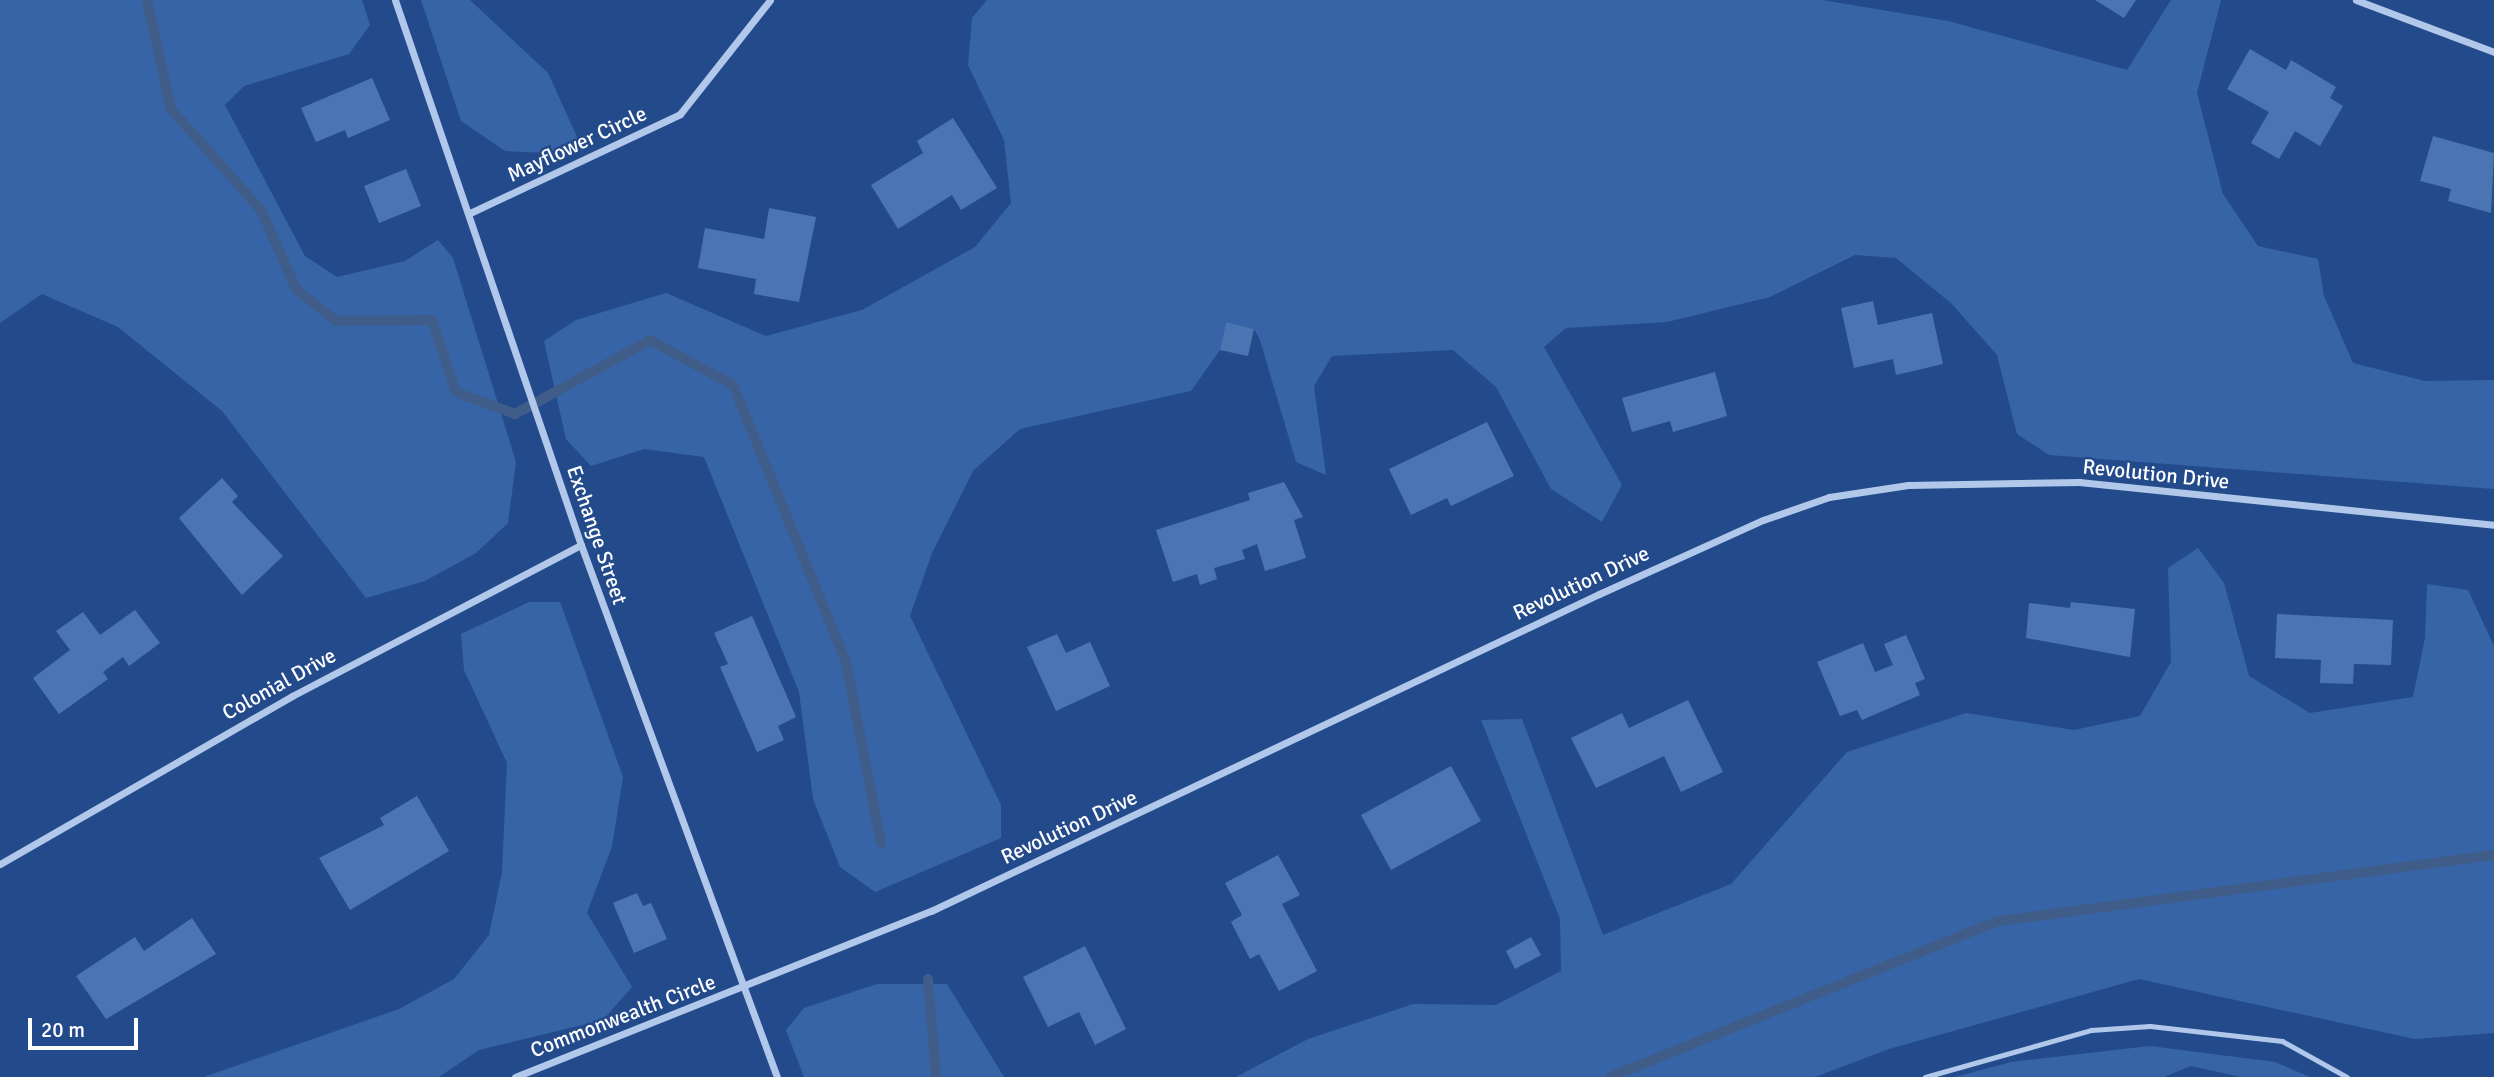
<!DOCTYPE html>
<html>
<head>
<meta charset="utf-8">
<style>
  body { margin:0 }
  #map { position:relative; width:2494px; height:1077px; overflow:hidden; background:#234b8b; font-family:Signika,sans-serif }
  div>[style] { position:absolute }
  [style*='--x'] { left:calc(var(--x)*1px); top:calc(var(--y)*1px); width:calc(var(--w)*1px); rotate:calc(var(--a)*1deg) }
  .green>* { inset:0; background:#3764a7 }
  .stream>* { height:10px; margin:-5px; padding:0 5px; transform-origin:5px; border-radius:5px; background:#405d8a }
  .building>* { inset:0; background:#4b75b2 }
  .service>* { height:5px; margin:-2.5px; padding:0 2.5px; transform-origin:2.5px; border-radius:2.5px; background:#b1c8ea }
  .minor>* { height:7px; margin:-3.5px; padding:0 3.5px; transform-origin:3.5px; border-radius:3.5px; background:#b1c8ea }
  span { translate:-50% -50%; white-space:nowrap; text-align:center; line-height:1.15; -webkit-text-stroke:5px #234b8b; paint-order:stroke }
  .street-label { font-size:21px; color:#fff }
  .scale { position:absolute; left:28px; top:1018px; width:110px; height:32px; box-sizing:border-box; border:4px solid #fff; border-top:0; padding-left:9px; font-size:21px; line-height:24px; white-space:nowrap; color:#fff; -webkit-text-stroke:5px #234b8b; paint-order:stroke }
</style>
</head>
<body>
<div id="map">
  <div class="green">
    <i style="clip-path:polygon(0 0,362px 0,370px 25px,349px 54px,244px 86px,225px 105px,305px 256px,337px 277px,405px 261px,438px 240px,453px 258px,516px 462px,508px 523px,476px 553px,425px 581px,366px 598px,222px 411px,118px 327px,42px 294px,0 323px)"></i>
    <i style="clip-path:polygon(421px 0,470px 0,548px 73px,578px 139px,549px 153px,505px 151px,461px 121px)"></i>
    <i style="clip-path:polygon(987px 0,1822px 0,1948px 21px,2127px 70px,2171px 0,2221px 0,2197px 93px,2223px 194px,2258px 246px,2318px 259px,2324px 296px,2353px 363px,2425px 381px,2494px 380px,2494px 489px,2049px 455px,2017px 434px,1997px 355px,1952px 304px,1896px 258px,1855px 255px,1770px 297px,1667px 322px,1566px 328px,1544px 347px,1622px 485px,1602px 522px,1551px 489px,1496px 387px,1453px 350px,1332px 356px,1314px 386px,1326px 475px,1296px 462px,1260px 340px,1254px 329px,1226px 322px,1220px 350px,1191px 391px,1020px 429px,973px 471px,932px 553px,910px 616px,1001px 805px,1001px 838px,875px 892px,840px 867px,813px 799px,799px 692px,704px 457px,644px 449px,591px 466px,566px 439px,544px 341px,576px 320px,666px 293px,766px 336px,862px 310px,975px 247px,1011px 203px,1004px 140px,968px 65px,972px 18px)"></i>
    <i style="clip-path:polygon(2198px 548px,2224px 583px,2249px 676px,2310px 713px,2413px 697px,2425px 638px,2427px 584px,2468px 590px,2494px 646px,2494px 1033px,2415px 1039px,2139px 979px,1889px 1049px,1815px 1077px,1236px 1077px,1308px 1039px,1413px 1004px,1496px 1005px,1561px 971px,1560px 919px,1481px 720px,1522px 719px,1603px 935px,1731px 884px,1847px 752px,1966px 713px,2074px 730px,2140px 716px,2171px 662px,2168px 568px)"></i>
    <i style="clip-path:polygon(529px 602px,560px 602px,623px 777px,612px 846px,587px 913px,632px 987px,603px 1020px,479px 1050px,439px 1077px,204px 1077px,399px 1009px,454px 979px,489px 935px,502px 872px,507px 763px,464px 670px,461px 634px)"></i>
    <i style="clip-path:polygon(877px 984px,947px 984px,1004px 1077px,804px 1077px,786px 1030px,804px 1008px)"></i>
    <i style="clip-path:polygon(2150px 1046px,2275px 1062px,2310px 1077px,2241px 1077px,2191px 1066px,2164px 1077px,1955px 1077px,2011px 1062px)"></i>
  </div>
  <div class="stream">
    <i style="--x:147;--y:0;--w:112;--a:77.6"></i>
    <i style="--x:171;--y:109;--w:135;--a:48.3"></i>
    <i style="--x:261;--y:210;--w:86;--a:66.1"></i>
    <i style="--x:296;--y:289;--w:51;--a:38.7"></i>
    <i style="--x:336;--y:321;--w:96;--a:-0.6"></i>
    <i style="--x:432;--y:320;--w:76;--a:71.6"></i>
    <i style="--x:456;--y:392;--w:63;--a:20.4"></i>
    <i style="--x:515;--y:414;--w:154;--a:-28.7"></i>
    <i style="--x:650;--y:340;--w:94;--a:28.5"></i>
    <i style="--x:733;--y:385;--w:299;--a:67.8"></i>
    <i style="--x:846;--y:662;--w:184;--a:79.1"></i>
    <i style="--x:928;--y:979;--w:98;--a:85.3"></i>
    <i style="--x:1610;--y:1077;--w:419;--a:-21.9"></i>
    <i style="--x:1999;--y:921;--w:499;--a:-7.6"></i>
  </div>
  <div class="building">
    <i style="clip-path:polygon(2095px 0,2136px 0,2124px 18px)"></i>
    <i style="clip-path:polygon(2250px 49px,2286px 70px,2291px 60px,2336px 87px,2330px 98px,2343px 106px,2320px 146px,2295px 131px,2279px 159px,2251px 143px,2269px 112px,2227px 89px)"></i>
    <i style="clip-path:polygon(372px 78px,390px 120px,348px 138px,345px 130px,316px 142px,301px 108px)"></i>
    <i style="clip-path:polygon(953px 118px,997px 188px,961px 210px,952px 195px,898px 229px,871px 185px,923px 153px,917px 141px)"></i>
    <i style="clip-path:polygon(2433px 136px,2494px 153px,2491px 213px,2448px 201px,2451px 189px,2420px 181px)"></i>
    <i style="clip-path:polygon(406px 169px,421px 206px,379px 223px,364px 186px)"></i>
    <i style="clip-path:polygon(769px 208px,816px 217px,799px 302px,754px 294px,756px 279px,698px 268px,705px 228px,764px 239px)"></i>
    <i style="clip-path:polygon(1873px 301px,1878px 325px,1932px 313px,1943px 364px,1896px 375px,1893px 359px,1854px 368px,1841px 308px)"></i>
    <i style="clip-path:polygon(1226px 322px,1254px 329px,1248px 356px,1220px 350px)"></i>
    <i style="clip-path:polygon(1715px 372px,1727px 416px,1673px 432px,1670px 421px,1632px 432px,1622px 398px)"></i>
    <i style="clip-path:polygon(1487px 422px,1514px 476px,1451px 506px,1447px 498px,1411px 515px,1389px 469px)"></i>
    <i style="clip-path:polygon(222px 478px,238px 496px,232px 502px,283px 556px,242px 595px,179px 518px)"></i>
    <i style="clip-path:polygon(1284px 482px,1303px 517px,1294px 520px,1306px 558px,1265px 571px,1257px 544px,1242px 550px,1245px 559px,1214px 568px,1217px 579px,1200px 585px,1197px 574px,1173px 582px,1156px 530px,1250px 500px,1248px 493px)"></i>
    <i style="clip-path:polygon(2071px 602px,2135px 609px,2130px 657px,2026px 638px,2029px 603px,2070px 608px)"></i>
    <i style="clip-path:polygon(135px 610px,160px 643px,129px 666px,123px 657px,103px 672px,108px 679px,59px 714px,33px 678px,70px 650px,56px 631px,83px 612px,100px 635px)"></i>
    <i style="clip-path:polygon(2277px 614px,2393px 620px,2391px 665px,2354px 664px,2353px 684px,2320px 683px,2321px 660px,2275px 658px)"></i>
    <i style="clip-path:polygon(752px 616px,796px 717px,778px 726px,784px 740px,757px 752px,720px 667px,728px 664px,714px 633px)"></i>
    <i style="clip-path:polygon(1057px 634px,1066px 653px,1090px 642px,1110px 686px,1056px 711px,1027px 647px)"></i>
    <i style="clip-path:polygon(1906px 635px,1925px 679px,1915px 683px,1920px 695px,1862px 720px,1857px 710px,1840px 716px,1817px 662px,1863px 643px,1875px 672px,1893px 665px,1884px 644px)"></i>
    <i style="clip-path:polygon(1688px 700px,1723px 772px,1681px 792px,1664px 756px,1596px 788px,1571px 738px,1622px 713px,1629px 728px)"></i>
    <i style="clip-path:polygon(1451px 766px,1481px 821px,1391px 870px,1361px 815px)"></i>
    <i style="clip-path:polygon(417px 796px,449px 851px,350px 910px,319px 858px,384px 825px,380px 818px)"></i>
    <i style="clip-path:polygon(1278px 855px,1300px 895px,1282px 904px,1317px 971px,1279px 991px,1259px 954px,1250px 959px,1231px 922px,1242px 915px,1225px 883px)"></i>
    <i style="clip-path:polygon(637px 893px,643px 906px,651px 903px,667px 939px,634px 953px,613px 903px)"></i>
    <i style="clip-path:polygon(192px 918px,216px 954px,106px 1019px,76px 976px,135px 937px,144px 951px)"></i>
    <i style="clip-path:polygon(1531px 937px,1541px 955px,1515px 969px,1506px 951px)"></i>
    <i style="clip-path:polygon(1085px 946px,1126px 1029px,1095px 1045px,1079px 1012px,1048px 1027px,1023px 977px)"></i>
  </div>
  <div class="service">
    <i style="--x:1925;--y:1077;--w:173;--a:-15.8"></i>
    <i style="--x:2091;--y:1030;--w:59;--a:-3.9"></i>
    <i style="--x:2150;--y:1026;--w:133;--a:6.5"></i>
    <i style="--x:2282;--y:1041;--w:74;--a:29"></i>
  </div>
  <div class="minor">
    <i style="--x:395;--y:0;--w:576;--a:71.16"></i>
    <i style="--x:581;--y:545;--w:567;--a:69.78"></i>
    <i style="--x:2356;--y:0;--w:147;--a:20.6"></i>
    <i style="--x:470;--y:213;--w:232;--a:-25.2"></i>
    <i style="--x:680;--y:114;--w:145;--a:-51.7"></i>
    <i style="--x:0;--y:864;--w:337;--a:-29.9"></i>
    <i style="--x:292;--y:696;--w:326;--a:-27.6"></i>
    <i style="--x:515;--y:1077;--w:448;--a:-21.8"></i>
    <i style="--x:931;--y:911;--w:739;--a:-25.39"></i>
    <i style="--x:1599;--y:594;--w:180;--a:-24.3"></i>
    <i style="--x:1763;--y:520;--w:70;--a:-19.2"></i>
    <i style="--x:1829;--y:497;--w:80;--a:-8.6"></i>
    <i style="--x:1908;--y:485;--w:171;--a:-1"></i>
    <i style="--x:2079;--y:482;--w:417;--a:5.9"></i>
  </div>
  <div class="street-label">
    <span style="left:577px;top:144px;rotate:-25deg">Mayflower Circle</span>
    <span style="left:2156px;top:474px;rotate:6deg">Revolution Drive</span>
    <span style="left:597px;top:535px;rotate:71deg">Exchange Street</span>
    <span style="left:1581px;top:583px;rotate:-25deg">Revolution Drive</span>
    <span style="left:279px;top:684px;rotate:-29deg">Colonial Drive</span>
    <span style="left:1069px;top:827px;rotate:-25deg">Revolution Drive</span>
    <span style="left:623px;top:1016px;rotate:-21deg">Commonwealth Circle</span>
  </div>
  <div class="scale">20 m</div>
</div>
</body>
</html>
